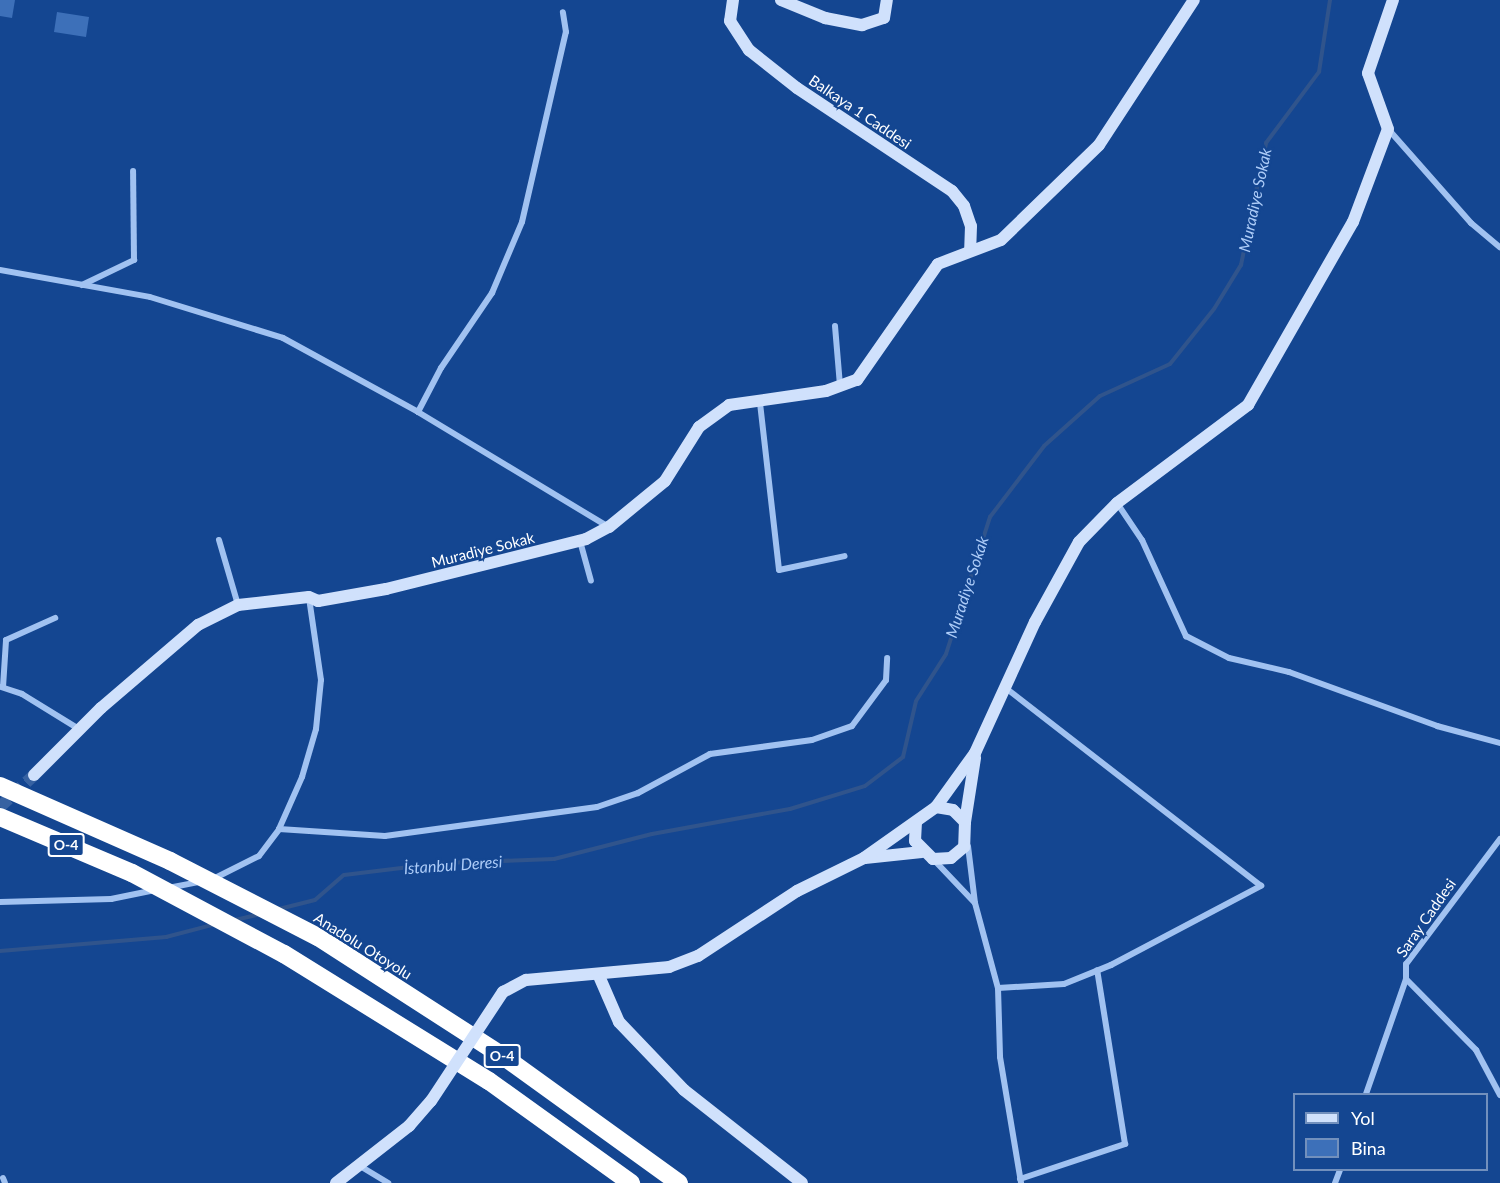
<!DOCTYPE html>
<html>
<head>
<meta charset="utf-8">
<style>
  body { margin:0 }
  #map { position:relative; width:1500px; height:1183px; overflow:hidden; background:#144691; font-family:Lato,sans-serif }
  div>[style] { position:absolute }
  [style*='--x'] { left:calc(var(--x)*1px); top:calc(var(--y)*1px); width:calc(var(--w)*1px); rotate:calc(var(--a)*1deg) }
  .stream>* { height:4px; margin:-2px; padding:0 2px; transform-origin:2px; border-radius:2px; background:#30548c }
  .building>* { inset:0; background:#3d70b9 }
  .secondary-tunnel>* { height:12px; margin-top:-6px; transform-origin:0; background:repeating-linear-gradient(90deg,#3762a2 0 12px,transparent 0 18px) }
  .street>* { height:6px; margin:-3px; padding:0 3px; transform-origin:3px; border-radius:3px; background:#a1c2f1 }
  .secondary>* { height:12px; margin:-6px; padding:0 6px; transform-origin:6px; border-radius:6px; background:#d0e1fc }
  .highway>* { height:18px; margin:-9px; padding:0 9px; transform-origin:9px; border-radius:9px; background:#fff }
  .secondary-bridge>* { height:12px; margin:-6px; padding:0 6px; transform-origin:6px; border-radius:6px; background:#d0e1fc }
  .highway-bridge>* { height:18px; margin:-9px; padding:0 9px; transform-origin:9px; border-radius:9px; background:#fff }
  span { translate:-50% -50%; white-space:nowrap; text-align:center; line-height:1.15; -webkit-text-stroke:4.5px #144691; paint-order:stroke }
  .shield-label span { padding:2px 4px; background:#144691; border:2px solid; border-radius:4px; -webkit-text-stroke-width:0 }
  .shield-label { font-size:14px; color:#fff; font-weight:700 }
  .street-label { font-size:15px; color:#fff }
  .water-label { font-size:16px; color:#adccf8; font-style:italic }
  .legend { position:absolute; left:1293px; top:1093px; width:195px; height:78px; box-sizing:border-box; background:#144691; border:2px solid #7290bd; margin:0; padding:8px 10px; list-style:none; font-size:18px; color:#fff }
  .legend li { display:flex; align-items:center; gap:12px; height:30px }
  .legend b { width:30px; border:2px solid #7290bd }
</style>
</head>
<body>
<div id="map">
  <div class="stream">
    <i style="--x:279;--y:909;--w:37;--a:-14"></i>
    <i style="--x:315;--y:900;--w:38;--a:-41"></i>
    <i style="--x:344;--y:875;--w:99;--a:-7"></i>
    <i style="--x:442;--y:863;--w:112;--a:-2"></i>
    <i style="--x:554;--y:859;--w:101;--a:-14.3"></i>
    <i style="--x:652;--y:834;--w:140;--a:-10.3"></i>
    <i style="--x:790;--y:809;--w:78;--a:-17"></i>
    <i style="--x:865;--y:786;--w:48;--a:-37.3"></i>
    <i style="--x:903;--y:757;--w:57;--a:-76.9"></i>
    <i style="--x:916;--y:701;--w:56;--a:-57.4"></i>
    <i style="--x:946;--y:654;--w:144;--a:-72.2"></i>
    <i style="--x:990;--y:517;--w:89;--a:-52.7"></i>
    <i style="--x:1044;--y:446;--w:75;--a:-41.8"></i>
    <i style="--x:1100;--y:396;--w:77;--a:-24.6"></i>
    <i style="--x:1170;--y:364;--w:70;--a:-51.3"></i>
    <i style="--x:1214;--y:309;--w:52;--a:-58.5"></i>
    <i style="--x:1241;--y:265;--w:125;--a:-78.4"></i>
    <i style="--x:1266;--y:143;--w:89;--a:-53.3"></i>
    <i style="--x:1319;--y:72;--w:73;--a:-81.3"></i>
    <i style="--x:235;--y:920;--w:26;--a:-13"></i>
    <i style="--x:0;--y:951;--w:167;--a:-4.8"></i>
    <i style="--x:166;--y:937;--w:52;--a:-14.6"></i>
  </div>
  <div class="building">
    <i style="clip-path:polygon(0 0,15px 0,12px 18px,0 16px)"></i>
    <i style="clip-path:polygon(57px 12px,89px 17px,86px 37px,54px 32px)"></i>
  </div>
  <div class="secondary-tunnel">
    <i style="--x:0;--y:807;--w:47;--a:-43.3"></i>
  </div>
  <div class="street">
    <i style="--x:1389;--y:130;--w:124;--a:48.6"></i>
    <i style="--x:1471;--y:223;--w:38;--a:40"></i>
    <i style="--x:0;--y:270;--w:152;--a:10.2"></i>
    <i style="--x:150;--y:297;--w:139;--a:17.1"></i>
    <i style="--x:283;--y:338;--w:154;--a:28.7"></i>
    <i style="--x:418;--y:412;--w:223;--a:31.1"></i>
    <i style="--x:82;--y:285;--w:58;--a:-25.7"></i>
    <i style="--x:134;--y:260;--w:89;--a:-90.6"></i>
    <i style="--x:835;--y:326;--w:59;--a:85.2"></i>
    <i style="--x:760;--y:403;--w:168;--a:83.5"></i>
    <i style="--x:779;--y:570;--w:67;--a:-12"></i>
    <i style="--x:418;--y:412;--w:50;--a:-62.4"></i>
    <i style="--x:441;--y:368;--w:91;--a:-55.8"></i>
    <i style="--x:492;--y:293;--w:77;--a:-67.1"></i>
    <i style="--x:522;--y:222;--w:195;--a:-77"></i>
    <i style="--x:566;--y:32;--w:20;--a:-99"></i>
    <i style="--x:1117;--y:503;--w:45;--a:56"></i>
    <i style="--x:1142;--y:540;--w:106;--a:65.4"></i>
    <i style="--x:1186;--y:636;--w:48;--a:27.1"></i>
    <i style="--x:1229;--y:658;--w:62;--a:13.1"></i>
    <i style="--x:1289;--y:672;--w:158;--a:20"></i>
    <i style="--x:1437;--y:726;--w:65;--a:15.1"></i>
    <i style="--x:219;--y:540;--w:68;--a:73.7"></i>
    <i style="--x:580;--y:541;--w:41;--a:74.6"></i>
    <i style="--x:1;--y:687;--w:22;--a:18"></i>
    <i style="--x:22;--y:694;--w:67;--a:31.6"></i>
    <i style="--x:3;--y:687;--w:47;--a:-86.3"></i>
    <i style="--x:6;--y:640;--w:54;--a:-24.2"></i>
    <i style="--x:1007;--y:689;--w:321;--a:37.8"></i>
    <i style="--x:279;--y:829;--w:106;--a:3.8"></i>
    <i style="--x:385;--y:836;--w:214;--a:-7.8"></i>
    <i style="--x:597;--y:807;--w:43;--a:-18.9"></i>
    <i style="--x:638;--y:793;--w:82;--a:-28.4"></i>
    <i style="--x:710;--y:754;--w:103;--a:-7.8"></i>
    <i style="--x:812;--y:740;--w:42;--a:-19.3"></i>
    <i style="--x:852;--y:726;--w:57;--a:-53.5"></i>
    <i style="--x:886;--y:680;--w:22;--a:-87"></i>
    <i style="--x:1500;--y:839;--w:156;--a:126.9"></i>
    <i style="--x:1406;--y:964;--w:15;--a:90"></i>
    <i style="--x:1406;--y:979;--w:100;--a:45.4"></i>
    <i style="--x:1476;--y:1050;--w:51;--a:61.9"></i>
    <i style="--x:968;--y:846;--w:57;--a:83"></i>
    <i style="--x:975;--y:903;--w:88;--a:74.9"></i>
    <i style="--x:998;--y:988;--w:69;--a:88.3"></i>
    <i style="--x:1000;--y:1057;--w:128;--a:80.5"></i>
    <i style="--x:934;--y:860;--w:59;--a:46.4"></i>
    <i style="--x:215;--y:878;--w:49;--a:-26.6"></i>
    <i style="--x:259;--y:856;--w:34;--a:-53"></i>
    <i style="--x:279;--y:829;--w:57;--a:-66.1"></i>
    <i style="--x:302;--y:777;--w:50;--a:-73.7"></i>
    <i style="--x:316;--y:729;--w:49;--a:-84.2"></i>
    <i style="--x:321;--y:680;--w:83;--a:-98.3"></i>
    <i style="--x:168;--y:888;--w:32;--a:-11"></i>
    <i style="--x:0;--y:902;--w:111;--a:-1.5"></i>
    <i style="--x:111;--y:899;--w:45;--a:-11.6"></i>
    <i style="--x:998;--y:988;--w:66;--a:-3.5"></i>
    <i style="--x:1064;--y:984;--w:51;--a:-22"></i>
    <i style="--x:1111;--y:965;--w:170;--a:-27.8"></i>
    <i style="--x:1366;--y:1094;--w:122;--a:-70.8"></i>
    <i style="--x:360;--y:1166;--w:33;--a:31"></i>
    <i style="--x:3;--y:1178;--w:5;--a:68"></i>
    <i style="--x:1020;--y:1179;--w:111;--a:-18.4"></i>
    <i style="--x:1125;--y:1144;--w:176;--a:-99.1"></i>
    <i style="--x:1335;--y:1183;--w:14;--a:-69"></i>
  </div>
  <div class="secondary">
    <i style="--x:733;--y:0;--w:21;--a:98"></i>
    <i style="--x:730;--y:21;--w:35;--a:57"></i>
    <i style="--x:749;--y:50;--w:61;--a:38.4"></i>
    <i style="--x:797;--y:88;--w:186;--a:33.6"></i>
    <i style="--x:952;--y:191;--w:19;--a:51"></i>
    <i style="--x:964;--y:206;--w:21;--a:71"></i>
    <i style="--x:971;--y:226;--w:24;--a:92"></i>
    <i style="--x:781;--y:0;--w:48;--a:22.2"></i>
    <i style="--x:825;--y:18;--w:38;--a:11"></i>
    <i style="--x:862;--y:25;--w:23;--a:-18"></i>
    <i style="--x:884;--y:18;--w:18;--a:-81"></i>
    <i style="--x:34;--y:775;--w:95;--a:-45"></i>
    <i style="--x:101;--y:708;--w:128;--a:-40.6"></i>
    <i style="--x:198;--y:625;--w:45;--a:-26.6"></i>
    <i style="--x:238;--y:605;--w:71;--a:-6.4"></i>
    <i style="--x:309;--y:597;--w:10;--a:24"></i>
    <i style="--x:318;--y:601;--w:69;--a:-10"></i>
    <i style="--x:386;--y:589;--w:206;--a:-14"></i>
    <i style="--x:586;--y:539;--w:26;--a:-28"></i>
    <i style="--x:609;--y:527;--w:72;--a:-39.4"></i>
    <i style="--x:665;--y:481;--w:64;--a:-57.8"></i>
    <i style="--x:699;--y:427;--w:37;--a:-36"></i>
    <i style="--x:729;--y:405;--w:98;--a:-8.2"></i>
    <i style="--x:826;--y:391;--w:33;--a:-20"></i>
    <i style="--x:857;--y:380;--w:141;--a:-55.1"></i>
    <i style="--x:938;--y:264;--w:67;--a:-20.9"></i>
    <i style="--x:1001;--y:240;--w:136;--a:-44.1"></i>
    <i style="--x:1099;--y:145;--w:173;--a:-56.8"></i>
    <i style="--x:936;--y:807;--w:67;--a:-54.2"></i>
    <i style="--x:975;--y:753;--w:144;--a:-65.4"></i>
    <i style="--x:1035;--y:622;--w:91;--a:-61.2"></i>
    <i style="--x:1079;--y:542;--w:54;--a:-45.7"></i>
    <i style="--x:1117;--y:503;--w:164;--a:-36.8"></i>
    <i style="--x:1248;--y:405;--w:211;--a:-60.2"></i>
    <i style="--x:1353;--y:222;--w:99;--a:-69.4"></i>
    <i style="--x:1388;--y:129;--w:59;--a:-109.7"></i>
    <i style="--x:1368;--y:73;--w:77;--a:-71.1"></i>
    <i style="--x:965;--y:822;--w:65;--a:-81.1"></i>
    <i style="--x:865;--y:858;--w:57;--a:-6"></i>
    <i style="--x:599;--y:976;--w:50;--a:66.5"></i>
    <i style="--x:619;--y:1022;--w:94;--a:46.3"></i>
    <i style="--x:684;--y:1090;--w:150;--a:38.2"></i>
    <i style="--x:503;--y:992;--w:26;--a:-28"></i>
    <i style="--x:526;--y:980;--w:144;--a:-5.2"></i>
    <i style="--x:669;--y:967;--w:31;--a:-21"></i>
    <i style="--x:698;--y:956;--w:118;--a:-33.3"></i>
    <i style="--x:797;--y:891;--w:75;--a:-26.2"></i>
    <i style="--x:864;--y:858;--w:88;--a:-35.3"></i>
    <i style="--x:936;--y:807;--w:17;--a:10"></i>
    <i style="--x:953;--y:810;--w:17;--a:45"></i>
    <i style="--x:965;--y:822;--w:25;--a:92"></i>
    <i style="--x:964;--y:847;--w:17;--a:140"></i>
    <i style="--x:951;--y:858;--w:18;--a:177"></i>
    <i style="--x:933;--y:859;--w:25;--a:-135"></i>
    <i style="--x:915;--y:841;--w:18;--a:-87"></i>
    <i style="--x:336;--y:1183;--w:93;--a:-38"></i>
    <i style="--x:409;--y:1126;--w:33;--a:-49"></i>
  </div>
  <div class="highway">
    <i style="--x:0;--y:786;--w:186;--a:23.8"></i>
    <i style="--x:0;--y:817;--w:143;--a:23"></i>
    <i style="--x:318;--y:937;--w:225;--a:32.8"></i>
    <i style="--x:507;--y:1059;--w:212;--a:35.8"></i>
    <i style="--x:284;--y:954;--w:241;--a:31.8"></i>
    <i style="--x:489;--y:1081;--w:175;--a:35.7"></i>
  </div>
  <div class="secondary-bridge">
    <i style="--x:431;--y:1101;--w:131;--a:-56.6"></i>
  </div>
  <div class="highway-bridge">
    <i style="--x:170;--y:861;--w:166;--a:27.2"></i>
    <i style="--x:132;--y:873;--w:172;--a:28.1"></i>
  </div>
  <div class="shield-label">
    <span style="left:66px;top:845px">O-4</span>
    <span style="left:502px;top:1056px">O-4</span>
  </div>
  <div class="street-label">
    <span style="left:860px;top:112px;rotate:34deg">Balkaya 1 Caddesi</span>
    <span style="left:483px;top:550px;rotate:-14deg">Muradiye Sokak</span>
    <span style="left:1426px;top:918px;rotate:-55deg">Saray Caddesi</span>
    <span style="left:363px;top:946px;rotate:32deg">Anadolu Otoyolu</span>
  </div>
  <div class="water-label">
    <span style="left:1255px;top:200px;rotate:-78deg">Muradiye Sokak</span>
    <span style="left:967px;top:587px;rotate:-72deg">Muradiye Sokak</span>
    <span style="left:453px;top:865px;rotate:-4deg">İstanbul Deresi</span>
  </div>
  <ul class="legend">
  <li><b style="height:8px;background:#d0e1fc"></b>Yol</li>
  <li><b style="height:16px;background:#3d70b9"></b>Bina</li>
  </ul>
</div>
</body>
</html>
